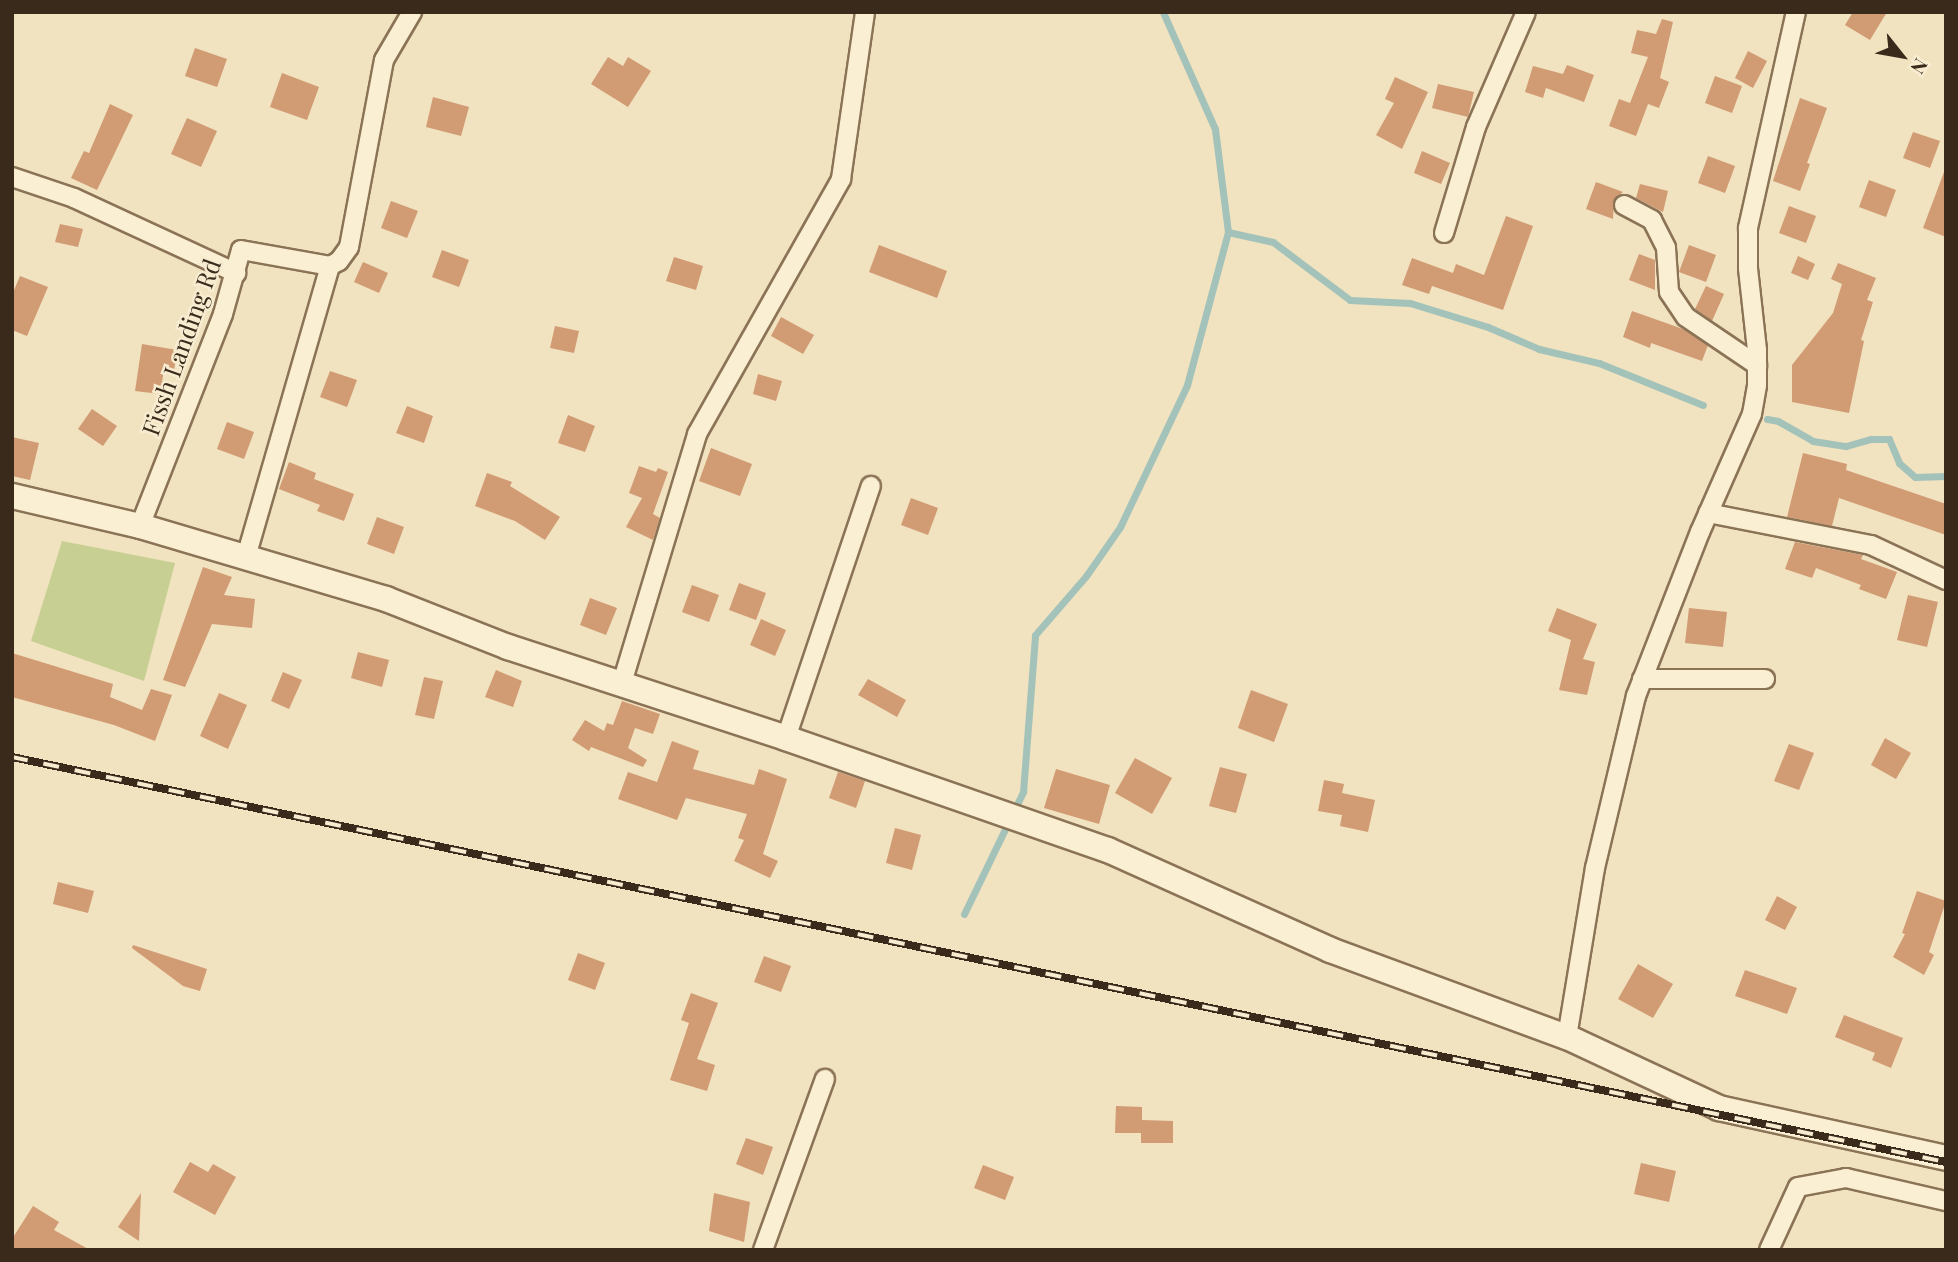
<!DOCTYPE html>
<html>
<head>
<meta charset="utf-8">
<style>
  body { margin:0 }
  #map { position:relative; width:1958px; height:1262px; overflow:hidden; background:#f1e2c0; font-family:"Playfair Display",serif }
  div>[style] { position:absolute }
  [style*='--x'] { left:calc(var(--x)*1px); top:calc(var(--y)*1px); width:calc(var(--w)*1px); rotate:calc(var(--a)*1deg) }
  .green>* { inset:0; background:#c8cf93 }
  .stream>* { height:7px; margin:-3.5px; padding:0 3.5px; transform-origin:3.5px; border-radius:3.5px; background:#a3c2b9 }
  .building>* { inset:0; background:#d19b73 }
  .roads { filter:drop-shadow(2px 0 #8b7356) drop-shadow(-2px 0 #8b7356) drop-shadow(0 2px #8b7356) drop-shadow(0 -2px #8b7356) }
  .minor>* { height:18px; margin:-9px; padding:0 9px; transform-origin:9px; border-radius:9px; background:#fbefd3 }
  .secondary>* { height:24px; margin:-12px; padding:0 12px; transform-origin:12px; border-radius:12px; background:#fbefd3 }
  .rail>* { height:8px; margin-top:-4px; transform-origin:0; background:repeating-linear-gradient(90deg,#f8ecd0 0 16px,#392a1c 0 32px); box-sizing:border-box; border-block:2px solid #392a1c }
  span { translate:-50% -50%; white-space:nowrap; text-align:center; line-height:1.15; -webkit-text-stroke:5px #f8ecd0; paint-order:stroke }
  .street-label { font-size:24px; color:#392a1c }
  .frame { position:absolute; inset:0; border:14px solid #392a1c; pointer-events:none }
  .north { position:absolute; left:1867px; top:21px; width:70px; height:70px; -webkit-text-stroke:5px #f8ecd0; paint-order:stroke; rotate:121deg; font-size:19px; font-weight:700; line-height:28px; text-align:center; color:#392a1c }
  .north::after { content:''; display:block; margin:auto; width:24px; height:32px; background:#392a1c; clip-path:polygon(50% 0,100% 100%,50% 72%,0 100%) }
</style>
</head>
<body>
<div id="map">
  <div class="green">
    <i style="clip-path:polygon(62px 541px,175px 563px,144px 681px,31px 641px)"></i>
  </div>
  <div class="stream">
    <i style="--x:1228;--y:232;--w:46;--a:12.5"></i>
    <i style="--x:1273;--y:242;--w:96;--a:37"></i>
    <i style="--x:1350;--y:300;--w:60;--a:2.9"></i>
    <i style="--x:1410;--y:303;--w:82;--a:17.1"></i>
    <i style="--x:1488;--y:327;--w:56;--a:23.3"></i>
    <i style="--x:1539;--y:349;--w:62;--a:13.1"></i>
    <i style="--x:1599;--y:363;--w:112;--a:22"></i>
    <i style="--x:1767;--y:419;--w:11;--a:10"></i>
    <i style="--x:1778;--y:421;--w:40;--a:29.7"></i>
    <i style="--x:1813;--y:441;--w:33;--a:9"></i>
    <i style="--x:1846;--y:446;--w:26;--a:-16"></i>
    <i style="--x:1871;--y:439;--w:18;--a:0"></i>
    <i style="--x:1889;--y:439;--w:26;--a:67"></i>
    <i style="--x:1899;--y:463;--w:21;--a:41"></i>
    <i style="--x:1915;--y:477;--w:31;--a:-2"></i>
    <i style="--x:964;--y:914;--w:136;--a:-64.2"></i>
    <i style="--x:1023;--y:792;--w:157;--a:-85.6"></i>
    <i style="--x:1035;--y:635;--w:78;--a:-49.2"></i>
    <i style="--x:1086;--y:576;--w:60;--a:-55.2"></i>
    <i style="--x:1120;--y:527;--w:157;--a:-64.7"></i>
    <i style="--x:1187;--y:385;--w:158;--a:-75"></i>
    <i style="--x:1228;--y:232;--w:104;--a:-97.2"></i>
    <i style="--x:1215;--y:129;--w:128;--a:-114"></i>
  </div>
  <div class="building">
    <i style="clip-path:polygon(1853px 12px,1887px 12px,1870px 40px,1845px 25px)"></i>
    <i style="clip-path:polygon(1662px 19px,1673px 22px,1660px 78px,1669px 82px,1659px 108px,1648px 104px,1636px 136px,1609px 126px,1619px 99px,1630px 103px,1648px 57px,1631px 53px,1637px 30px,1656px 34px)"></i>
    <i style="clip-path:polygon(195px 48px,227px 59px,217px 87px,185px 76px)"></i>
    <i style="clip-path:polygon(1748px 51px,1767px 61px,1753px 88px,1735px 78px)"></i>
    <i style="clip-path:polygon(608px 57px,623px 66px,628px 57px,651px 71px,628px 107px,591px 84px)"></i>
    <i style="clip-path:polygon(1567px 65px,1594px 75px,1584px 102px,1546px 88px,1543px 98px,1525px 92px,1533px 66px,1563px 74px)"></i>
    <i style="clip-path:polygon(282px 73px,319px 87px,307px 120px,270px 107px)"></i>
    <i style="clip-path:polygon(1715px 76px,1742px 86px,1732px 113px,1705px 103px)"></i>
    <i style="clip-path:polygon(1395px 77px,1428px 92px,1402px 149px,1376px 135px,1394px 103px,1385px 99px)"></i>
    <i style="clip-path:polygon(1438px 84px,1474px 92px,1468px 117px,1432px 108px)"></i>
    <i style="clip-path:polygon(433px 97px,469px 107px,461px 136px,426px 127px)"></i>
    <i style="clip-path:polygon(1800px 98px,1827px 108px,1807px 163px,1810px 164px,1800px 191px,1773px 181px)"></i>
    <i style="clip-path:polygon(110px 104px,133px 115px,97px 190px,71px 178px,84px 151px,89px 153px)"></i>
    <i style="clip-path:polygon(187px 118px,217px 131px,201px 167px,171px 154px)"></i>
    <i style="clip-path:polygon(1913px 132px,1940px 141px,1930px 168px,1903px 158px)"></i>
    <i style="clip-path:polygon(1422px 151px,1450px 163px,1441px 184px,1414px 173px)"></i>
    <i style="clip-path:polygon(1708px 156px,1735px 166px,1725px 193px,1698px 183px)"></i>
    <i style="clip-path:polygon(1944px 172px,1946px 173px,1946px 237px,1923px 228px)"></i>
    <i style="clip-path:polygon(1869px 180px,1896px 190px,1886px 217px,1859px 207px)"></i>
    <i style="clip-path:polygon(1596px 182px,1623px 192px,1614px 200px,1613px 219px,1586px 209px)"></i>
    <i style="clip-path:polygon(1640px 184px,1668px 191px,1663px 212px,1636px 198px)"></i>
    <i style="clip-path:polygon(391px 201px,418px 211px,407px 238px,381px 228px)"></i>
    <i style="clip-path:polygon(1789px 206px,1816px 216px,1806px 243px,1779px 233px)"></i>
    <i style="clip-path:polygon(1506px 216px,1533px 226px,1503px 310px,1432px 286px,1429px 294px,1402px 285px,1412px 258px,1453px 273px,1456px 264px,1484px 275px)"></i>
    <i style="clip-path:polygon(60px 224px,83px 229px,78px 247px,55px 242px)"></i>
    <i style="clip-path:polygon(879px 245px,947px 271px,937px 298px,869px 272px)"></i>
    <i style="clip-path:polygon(1689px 245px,1716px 255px,1706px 282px,1679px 272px)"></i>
    <i style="clip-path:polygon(442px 250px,469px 260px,459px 287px,432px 277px)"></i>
    <i style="clip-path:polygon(1639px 254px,1655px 260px,1655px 290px,1629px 280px)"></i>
    <i style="clip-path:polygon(1798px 256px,1815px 264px,1808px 280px,1791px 273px)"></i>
    <i style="clip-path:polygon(674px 257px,703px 266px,696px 290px,666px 281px)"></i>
    <i style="clip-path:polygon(363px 262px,388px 273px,379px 293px,354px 282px)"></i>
    <i style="clip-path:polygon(1838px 263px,1876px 278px,1867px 300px,1873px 302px,1861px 340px,1864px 341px,1849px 413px,1792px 402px,1792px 365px,1833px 313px,1842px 284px,1831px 279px)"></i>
    <i style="clip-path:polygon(20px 276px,48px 287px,27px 336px,12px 330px,12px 295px)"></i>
    <i style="clip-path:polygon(1706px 286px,1724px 294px,1712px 321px,1695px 309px)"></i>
    <i style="clip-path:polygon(1632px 311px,1683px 329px,1708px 345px,1702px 361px,1651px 343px,1650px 348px,1623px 337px)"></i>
    <i style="clip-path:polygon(781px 317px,814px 335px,803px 354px,771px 336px)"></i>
    <i style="clip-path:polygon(555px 326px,579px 331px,574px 353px,550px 348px)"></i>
    <i style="clip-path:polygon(142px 344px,177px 350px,174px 371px,164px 370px,160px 394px,135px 391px)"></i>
    <i style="clip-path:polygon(330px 371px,357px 380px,347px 407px,320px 397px)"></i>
    <i style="clip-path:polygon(758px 374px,782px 381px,776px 401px,753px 394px)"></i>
    <i style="clip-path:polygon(407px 406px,433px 416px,424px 443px,396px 433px)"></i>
    <i style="clip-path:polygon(92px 409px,117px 426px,103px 446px,78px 429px)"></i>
    <i style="clip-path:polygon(568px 415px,595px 426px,585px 452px,558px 443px)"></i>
    <i style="clip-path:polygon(227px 422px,254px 432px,244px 459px,217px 449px)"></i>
    <i style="clip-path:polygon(12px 437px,39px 443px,30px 480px,12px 476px)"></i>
    <i style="clip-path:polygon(711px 448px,752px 464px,740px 496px,699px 481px)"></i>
    <i style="clip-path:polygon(1803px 453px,1847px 464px,1846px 470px,1946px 504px,1946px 535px,1839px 498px,1832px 526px,1787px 517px)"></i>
    <i style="clip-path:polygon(289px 462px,316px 473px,314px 479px,354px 494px,344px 521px,317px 511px,320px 505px,279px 489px)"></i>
    <i style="clip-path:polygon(639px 466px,656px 472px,658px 468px,668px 472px,653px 514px,660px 518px,653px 540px,626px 527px,642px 498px,629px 493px)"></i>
    <i style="clip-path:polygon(487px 473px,512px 482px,510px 486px,560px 517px,545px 540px,515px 521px,475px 506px)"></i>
    <i style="clip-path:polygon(911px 498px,938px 508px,928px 535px,901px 525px)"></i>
    <i style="clip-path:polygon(377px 517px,404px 527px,394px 554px,367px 544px)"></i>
    <i style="clip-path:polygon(1795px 542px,1863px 555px,1861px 559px,1897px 572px,1886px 599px,1859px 589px,1861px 585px,1816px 568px,1812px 578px,1785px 569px)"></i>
    <i style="clip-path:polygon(203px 567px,232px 577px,224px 595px,255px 599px,252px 628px,212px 624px,185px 687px,163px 680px)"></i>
    <i style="clip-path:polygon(739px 583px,766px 593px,756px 620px,729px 610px)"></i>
    <i style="clip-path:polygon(692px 585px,719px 595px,709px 622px,682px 612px)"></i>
    <i style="clip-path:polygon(1908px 595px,1938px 602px,1927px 647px,1897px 640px)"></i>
    <i style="clip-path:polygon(590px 598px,617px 608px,606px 635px,580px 625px)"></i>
    <i style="clip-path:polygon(1557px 608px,1597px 624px,1583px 659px,1595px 662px,1587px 695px,1559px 690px,1571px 640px,1548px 631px)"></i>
    <i style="clip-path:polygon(1689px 608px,1727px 612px,1723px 647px,1685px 643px)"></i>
    <i style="clip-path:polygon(761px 619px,786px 630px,775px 656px,750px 645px)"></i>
    <i style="clip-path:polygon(358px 652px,389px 660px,382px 687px,351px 678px)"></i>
    <i style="clip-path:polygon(12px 653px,113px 684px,110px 697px,142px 710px,151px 689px,172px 695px,155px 741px,114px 725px,12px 697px)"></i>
    <i style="clip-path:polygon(496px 670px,522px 681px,513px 707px,485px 697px)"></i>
    <i style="clip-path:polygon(283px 672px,302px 680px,289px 709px,271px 701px)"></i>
    <i style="clip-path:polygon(424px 677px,443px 681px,434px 719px,415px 715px)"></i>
    <i style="clip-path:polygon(868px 679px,906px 700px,897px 717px,858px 695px)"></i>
    <i style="clip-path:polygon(1251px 690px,1288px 704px,1274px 742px,1238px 728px)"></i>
    <i style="clip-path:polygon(219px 693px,247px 705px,228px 749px,200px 736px)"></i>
    <i style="clip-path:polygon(622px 701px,660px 714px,653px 734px,635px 728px,628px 748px,647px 760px,643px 767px,591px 747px,589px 751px,572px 740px,585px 720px,604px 731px,607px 723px,613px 725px)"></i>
    <i style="clip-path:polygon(1885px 738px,1911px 753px,1896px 779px,1871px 765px)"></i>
    <i style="clip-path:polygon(672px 741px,699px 751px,693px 769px,754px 785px,759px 769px,787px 779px,763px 854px,778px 861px,770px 878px,734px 861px,744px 840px,738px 838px,747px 814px,686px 798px,677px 820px,618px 799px,628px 772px,657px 782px)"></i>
    <i style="clip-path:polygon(1789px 744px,1814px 753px,1799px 790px,1774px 781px)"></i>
    <i style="clip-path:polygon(1135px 758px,1172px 778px,1152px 814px,1115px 793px)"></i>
    <i style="clip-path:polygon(1220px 767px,1247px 774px,1236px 813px,1209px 806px)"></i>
    <i style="clip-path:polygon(1056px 769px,1110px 785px,1099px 824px,1044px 808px)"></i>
    <i style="clip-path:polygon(838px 772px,865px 781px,856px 808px,829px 798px)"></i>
    <i style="clip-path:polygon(1324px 780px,1344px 784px,1342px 793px,1375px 800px,1368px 832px,1340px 826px,1342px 815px,1318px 811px)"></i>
    <i style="clip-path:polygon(895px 828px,921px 835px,912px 870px,886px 863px)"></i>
    <i style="clip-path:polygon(58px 882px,94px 891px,88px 913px,53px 904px)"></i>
    <i style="clip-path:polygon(1917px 891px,1946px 901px,1929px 952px,1934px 955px,1924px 975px,1893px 957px,1905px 934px,1902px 933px)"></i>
    <i style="clip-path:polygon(1777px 896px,1797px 907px,1785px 930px,1765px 920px)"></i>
    <i style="clip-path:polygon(133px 945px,207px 969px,200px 991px,183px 986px,132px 948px)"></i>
    <i style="clip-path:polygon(578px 953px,605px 963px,595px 990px,568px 980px)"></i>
    <i style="clip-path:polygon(764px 956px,791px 966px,781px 992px,754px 982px)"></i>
    <i style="clip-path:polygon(1638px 964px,1673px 984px,1653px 1018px,1618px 999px)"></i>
    <i style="clip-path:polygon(1745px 970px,1797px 988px,1787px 1014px,1735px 996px)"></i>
    <i style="clip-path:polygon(691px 993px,718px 1003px,697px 1059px,715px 1065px,707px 1091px,670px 1080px,689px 1023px,681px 1020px)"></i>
    <i style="clip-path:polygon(1844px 1015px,1903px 1038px,1891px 1068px,1872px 1060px,1875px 1053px,1835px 1037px)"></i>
    <i style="clip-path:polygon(1116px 1106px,1142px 1107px,1142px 1120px,1173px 1121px,1173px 1143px,1141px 1143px,1141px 1133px,1115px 1133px)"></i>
    <i style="clip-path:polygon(746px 1138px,773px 1147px,763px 1175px,736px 1164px)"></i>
    <i style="clip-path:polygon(190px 1162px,208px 1172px,213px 1164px,236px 1177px,215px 1215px,173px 1192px)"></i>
    <i style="clip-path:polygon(1641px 1163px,1676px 1171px,1669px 1202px,1634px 1194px)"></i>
    <i style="clip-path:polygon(983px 1165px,1014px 1177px,1005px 1200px,974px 1188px)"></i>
    <i style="clip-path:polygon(141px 1193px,139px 1241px,118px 1227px)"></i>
    <i style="clip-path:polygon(714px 1193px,750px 1202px,744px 1242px,709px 1231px)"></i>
    <i style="clip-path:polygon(33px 1206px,59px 1222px,54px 1230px,90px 1250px,12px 1250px,12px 1239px)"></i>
  </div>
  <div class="roads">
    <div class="minor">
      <i style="--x:12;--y:177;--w:65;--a:18.7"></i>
      <i style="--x:74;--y:198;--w:179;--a:24.8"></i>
      <i style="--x:1624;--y:205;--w:32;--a:28"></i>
      <i style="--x:1652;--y:220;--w:31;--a:63"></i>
      <i style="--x:1666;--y:248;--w:44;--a:86.1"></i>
      <i style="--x:1669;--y:292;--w:30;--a:56"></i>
      <i style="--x:1686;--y:317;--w:86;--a:34.1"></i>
      <i style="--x:1444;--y:233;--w:111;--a:-73.2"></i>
      <i style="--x:1476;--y:127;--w:125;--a:-66.5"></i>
      <i style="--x:1708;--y:513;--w:166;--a:11.1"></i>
      <i style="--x:1871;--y:545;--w:83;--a:25"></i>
      <i style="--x:140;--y:526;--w:228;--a:-68.6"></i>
      <i style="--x:223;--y:314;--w:66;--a:-74.3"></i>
      <i style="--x:241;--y:250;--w:90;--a:10.2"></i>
      <i style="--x:330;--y:266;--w:10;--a:-29"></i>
      <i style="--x:339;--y:261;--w:17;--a:-54"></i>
      <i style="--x:349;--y:247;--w:190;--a:-79.4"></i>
      <i style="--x:384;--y:60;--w:56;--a:-59.7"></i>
      <i style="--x:246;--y:557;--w:303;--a:-73.9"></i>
      <i style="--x:1642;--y:679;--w:123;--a:0"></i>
      <i style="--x:622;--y:683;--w:260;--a:-73.2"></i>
      <i style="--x:697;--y:434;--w:293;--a:-60.5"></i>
      <i style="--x:841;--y:179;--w:169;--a:-81.8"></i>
      <i style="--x:786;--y:738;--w:266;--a:-71.4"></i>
      <i style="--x:1567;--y:1037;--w:171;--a:-80.6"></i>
      <i style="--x:1595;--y:868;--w:177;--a:-76.6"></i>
      <i style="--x:1636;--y:696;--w:176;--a:-68.7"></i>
      <i style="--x:1700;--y:532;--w:129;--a:-66.2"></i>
      <i style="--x:1752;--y:414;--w:29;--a:-80"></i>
      <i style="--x:1757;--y:385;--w:35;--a:-90"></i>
      <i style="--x:1757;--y:350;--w:82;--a:-96.3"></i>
      <i style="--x:1748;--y:268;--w:40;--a:-90"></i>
      <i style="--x:1748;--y:228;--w:221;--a:-77.5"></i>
      <i style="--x:763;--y:1250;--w:182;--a:-70.1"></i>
      <i style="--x:1769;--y:1250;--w:69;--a:-65.3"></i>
      <i style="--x:1798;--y:1187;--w:49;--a:-10.6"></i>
      <i style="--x:1846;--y:1178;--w:103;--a:13"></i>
    </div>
    <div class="secondary">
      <i style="--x:12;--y:496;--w:131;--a:13.2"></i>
      <i style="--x:140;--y:526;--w:257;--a:16.5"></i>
      <i style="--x:386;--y:599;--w:131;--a:21.5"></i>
      <i style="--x:508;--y:647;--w:293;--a:18.1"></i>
      <i style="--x:786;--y:738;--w:341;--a:19.2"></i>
      <i style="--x:1108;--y:850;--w:243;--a:24.2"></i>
      <i style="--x:1330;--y:950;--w:252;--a:20.2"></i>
      <i style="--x:1567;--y:1037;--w:168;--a:25"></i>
      <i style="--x:1719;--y:1108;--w:232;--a:12.4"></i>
    </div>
  </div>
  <div class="rail">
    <i style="--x:12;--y:757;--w:1976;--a:11.83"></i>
  </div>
  <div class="street-label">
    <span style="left:181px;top:347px;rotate:-70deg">Fissh Landing Rd</span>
  </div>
  <div class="frame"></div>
  <div class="north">N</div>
</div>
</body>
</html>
